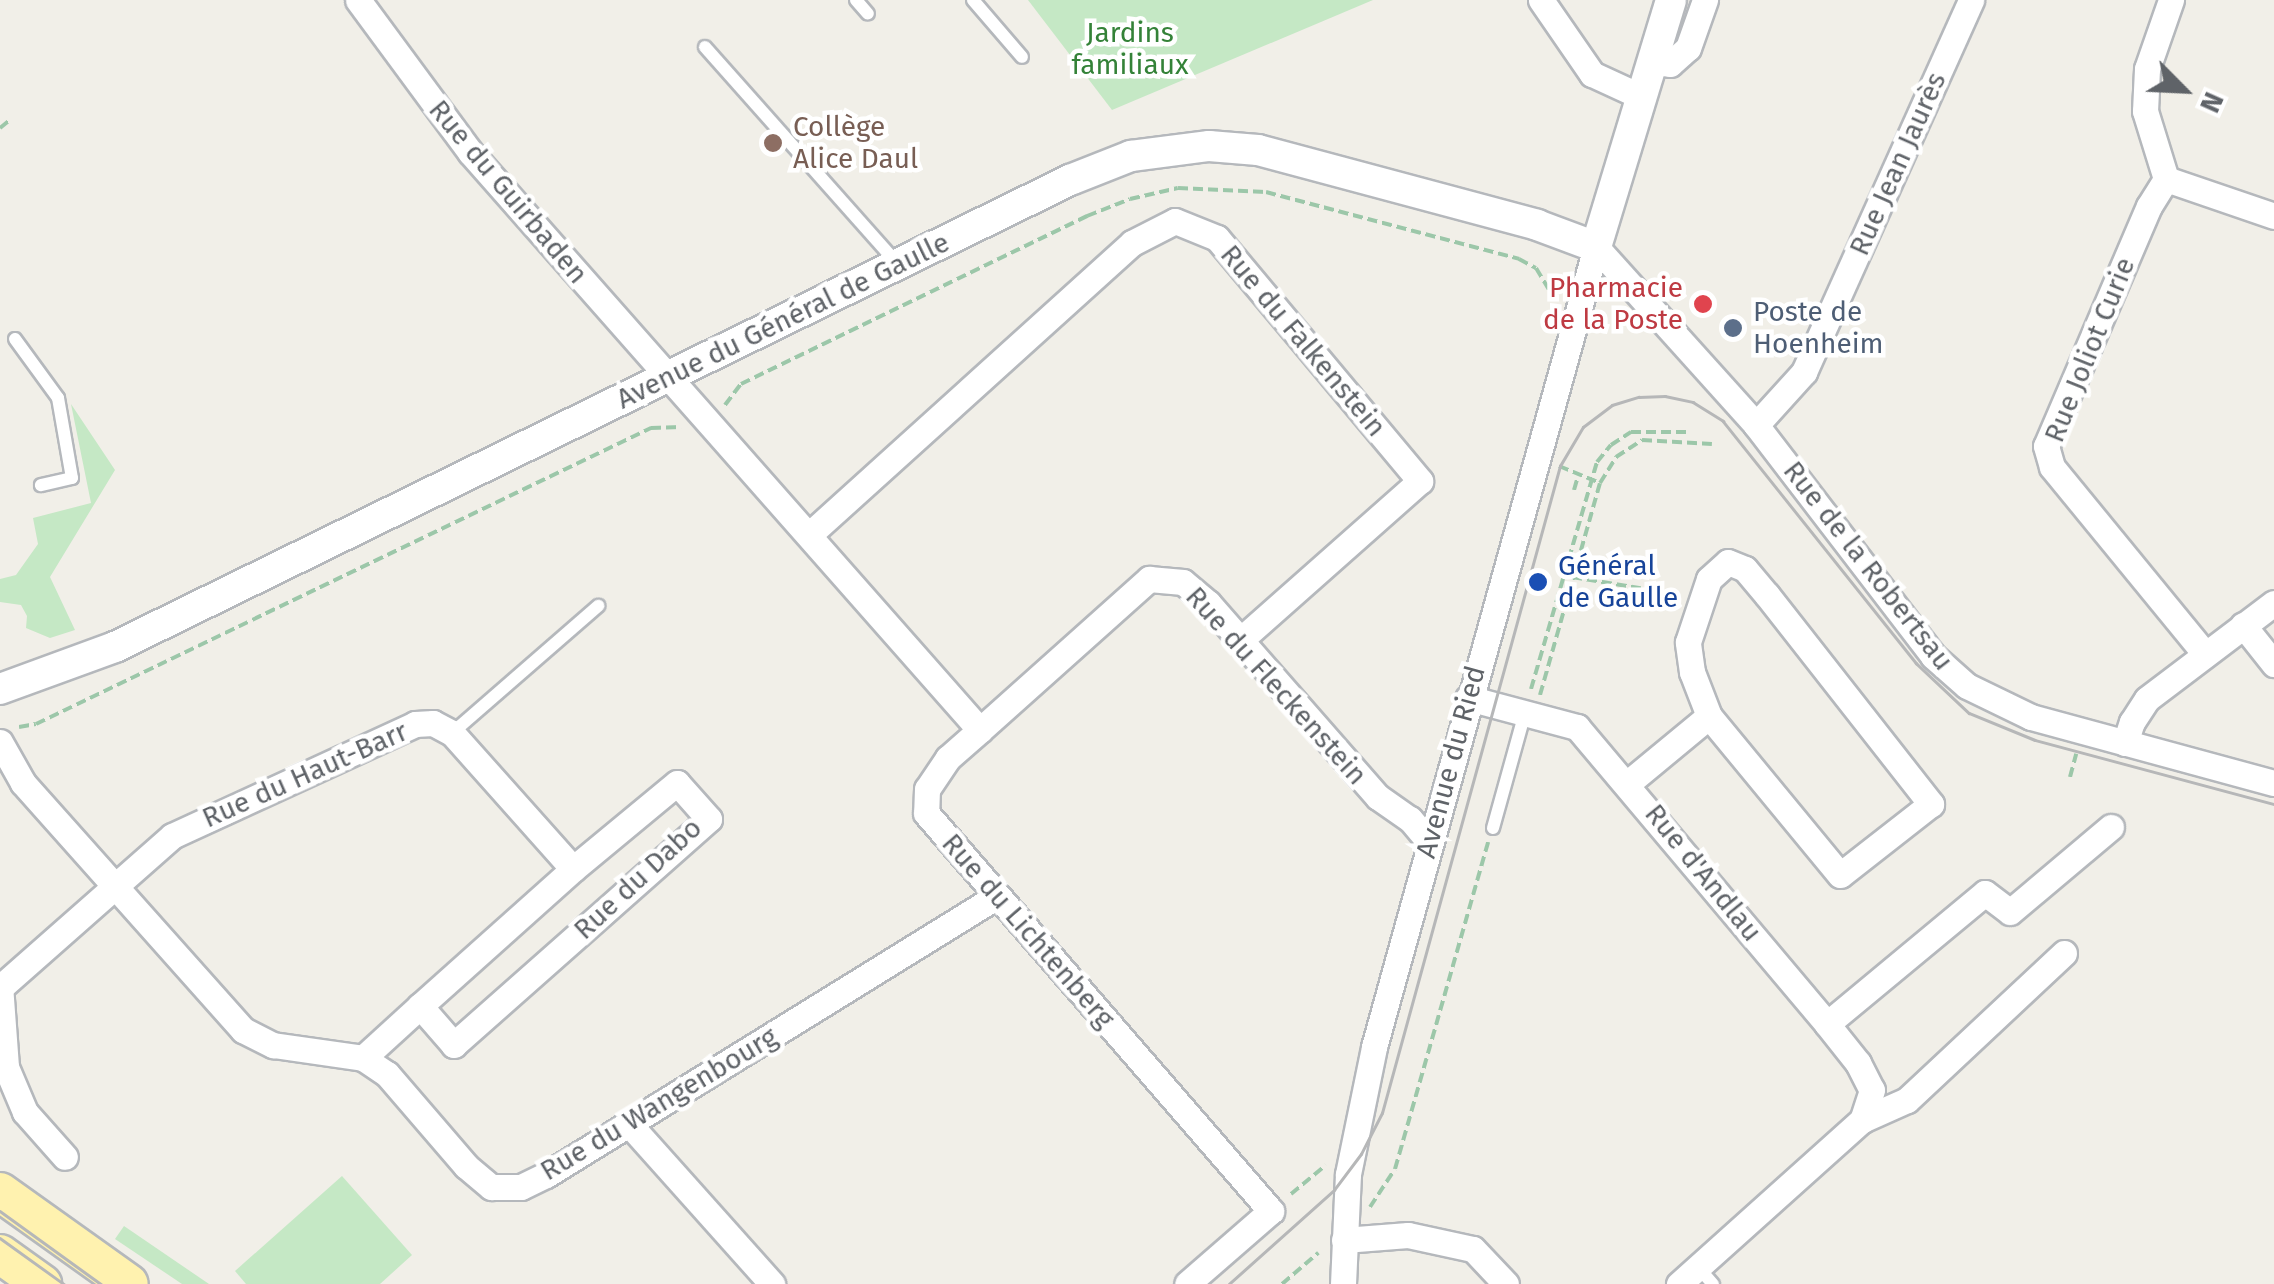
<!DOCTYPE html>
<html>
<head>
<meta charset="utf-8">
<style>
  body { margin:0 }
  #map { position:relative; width:2274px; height:1284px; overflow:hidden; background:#f1efe8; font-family:"Fira Sans",sans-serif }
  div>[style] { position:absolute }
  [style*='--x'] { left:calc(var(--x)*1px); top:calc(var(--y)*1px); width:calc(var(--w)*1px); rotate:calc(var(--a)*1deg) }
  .green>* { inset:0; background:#c5e8c5 }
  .path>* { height:4px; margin-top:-2px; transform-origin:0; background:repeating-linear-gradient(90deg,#9cc7a9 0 10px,transparent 0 15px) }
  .roads { filter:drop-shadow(2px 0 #b5b8bc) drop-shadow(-2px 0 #b5b8bc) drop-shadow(0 2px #b5b8bc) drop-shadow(0 -2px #b5b8bc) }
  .service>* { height:12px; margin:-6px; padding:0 6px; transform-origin:6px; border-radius:6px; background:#fff }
  .minor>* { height:25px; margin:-12.5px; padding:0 12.5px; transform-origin:12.5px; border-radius:12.5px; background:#fff }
  .tertiary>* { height:30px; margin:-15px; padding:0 15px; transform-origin:15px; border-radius:15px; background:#fff }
  .primary>* { height:38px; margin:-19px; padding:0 19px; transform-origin:19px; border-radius:19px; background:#fff2af }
  .tram>* { height:2.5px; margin:-1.25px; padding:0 1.25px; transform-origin:1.25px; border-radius:1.25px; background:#b6b7b8 }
  .dots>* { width:28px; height:28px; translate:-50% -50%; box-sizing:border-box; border:5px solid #fff; border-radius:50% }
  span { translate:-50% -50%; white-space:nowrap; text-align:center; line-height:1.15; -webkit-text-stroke:9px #fff; paint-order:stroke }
  .park-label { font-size:28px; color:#348238 }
  .education-label { font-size:28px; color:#785e54 }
  .left { translate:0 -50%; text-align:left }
  .street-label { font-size:28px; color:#5f6368 }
  .health-label { font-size:28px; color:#be3a42 }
  .right { translate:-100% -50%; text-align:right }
  .service-label { font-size:28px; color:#4e5e75 }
  .transit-label { font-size:28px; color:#164399 }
  .north { position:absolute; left:2134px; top:40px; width:100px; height:100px; -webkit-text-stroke:8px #fff; paint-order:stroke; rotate:114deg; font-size:28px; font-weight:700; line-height:40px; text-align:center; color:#5f6368 }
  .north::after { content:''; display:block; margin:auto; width:35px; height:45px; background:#5f6368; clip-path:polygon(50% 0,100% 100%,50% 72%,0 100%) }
</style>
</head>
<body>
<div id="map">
  <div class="green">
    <i style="clip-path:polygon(1028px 0,1373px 0,1112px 110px)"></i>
    <i style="clip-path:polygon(71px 404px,115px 470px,50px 577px,75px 630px,50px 638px,26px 628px,27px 616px,21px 605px,0 602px,0 579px,16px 575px,38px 544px,33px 518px,91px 503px)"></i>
    <i style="clip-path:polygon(342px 1176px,412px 1255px,380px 1284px,246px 1284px,235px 1271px)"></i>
    <i style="clip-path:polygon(124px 1226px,209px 1284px,182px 1284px,115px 1239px)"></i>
  </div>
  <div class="path">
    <i style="--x:0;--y:128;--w:13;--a:-39"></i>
    <i style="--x:725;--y:405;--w:26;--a:-53"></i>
    <i style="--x:741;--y:384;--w:385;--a:-25.9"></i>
    <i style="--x:1087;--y:216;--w:46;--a:-21.6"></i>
    <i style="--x:1130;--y:199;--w:49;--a:-12.9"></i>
    <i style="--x:1178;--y:188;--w:88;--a:2.6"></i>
    <i style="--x:1266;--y:192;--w:262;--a:14.8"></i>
    <i style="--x:1519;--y:259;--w:19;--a:28"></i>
    <i style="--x:1536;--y:268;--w:37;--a:59"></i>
    <i style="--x:1559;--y:466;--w:44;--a:22.5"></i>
    <i style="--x:1600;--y:483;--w:31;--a:-58"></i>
    <i style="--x:1616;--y:457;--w:31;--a:-33"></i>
    <i style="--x:1642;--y:440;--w:70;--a:3.3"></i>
    <i style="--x:1574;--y:490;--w:15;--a:-74"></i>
    <i style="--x:1572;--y:577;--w:105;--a:9.3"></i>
    <i style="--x:1531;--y:689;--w:236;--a:-73.8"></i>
    <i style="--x:1597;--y:462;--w:22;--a:-51"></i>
    <i style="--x:1611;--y:445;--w:24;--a:-33"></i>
    <i style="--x:1631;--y:432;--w:57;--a:0"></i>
    <i style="--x:1540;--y:695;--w:220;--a:-74.2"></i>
    <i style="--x:19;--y:727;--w:17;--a:-10"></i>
    <i style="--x:36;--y:724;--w:683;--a:-25.7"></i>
    <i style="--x:651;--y:428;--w:30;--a:-2"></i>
    <i style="--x:2070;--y:777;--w:24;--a:-75"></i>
    <i style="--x:1291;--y:1194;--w:45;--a:-39.6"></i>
    <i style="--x:1370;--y:1207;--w:45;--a:-56.7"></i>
    <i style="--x:1395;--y:1169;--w:340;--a:-74.1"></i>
    <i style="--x:1282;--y:1284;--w:48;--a:-40.7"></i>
  </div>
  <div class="roads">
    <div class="service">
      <i style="--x:856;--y:0;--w:18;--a:49"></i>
      <i style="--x:973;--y:0;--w:75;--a:49.3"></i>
      <i style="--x:705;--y:47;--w:289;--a:48.4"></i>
      <i style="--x:15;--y:339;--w:73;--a:53.9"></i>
      <i style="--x:58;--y:398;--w:81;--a:80.1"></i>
      <i style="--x:72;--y:478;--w:32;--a:167"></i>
      <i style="--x:452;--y:733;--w:194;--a:-41"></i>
      <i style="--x:1493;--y:828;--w:119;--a:-74.5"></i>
      <i style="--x:1698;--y:1267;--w:23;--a:49"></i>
    </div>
    <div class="minor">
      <i style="--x:358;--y:0;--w:189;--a:53.6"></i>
      <i style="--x:470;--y:152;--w:771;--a:48.58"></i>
      <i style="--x:980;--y:730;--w:43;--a:138.8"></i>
      <i style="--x:948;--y:758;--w:37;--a:124"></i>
      <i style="--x:927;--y:789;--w:24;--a:92"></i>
      <i style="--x:926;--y:813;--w:527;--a:49.08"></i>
      <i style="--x:1271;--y:1211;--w:111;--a:139"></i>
      <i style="--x:1541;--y:0;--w:90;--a:55.4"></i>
      <i style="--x:1592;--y:74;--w:55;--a:24.7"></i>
      <i style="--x:2171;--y:0;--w:73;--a:109.2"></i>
      <i style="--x:2147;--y:69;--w:42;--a:92.7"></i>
      <i style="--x:2145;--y:111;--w:71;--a:72.8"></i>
      <i style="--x:2166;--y:179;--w:114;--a:18.9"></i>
      <i style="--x:1652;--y:62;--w:18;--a:6"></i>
      <i style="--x:1670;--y:64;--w:24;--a:-42"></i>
      <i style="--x:1688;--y:48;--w:51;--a:-70.5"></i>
      <i style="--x:2166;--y:179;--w:32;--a:122"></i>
      <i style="--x:2149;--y:206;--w:261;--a:113.2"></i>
      <i style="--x:2046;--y:446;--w:22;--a:74"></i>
      <i style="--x:2052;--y:467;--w:242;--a:50.7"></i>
      <i style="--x:1596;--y:247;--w:239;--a:48"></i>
      <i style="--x:1756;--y:425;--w:291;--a:52.5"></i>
      <i style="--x:1933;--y:656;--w:45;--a:41.4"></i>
      <i style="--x:1967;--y:686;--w:71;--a:25.8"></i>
      <i style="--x:2031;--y:717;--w:252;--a:15.2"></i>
      <i style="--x:1756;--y:425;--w:72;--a:-47.8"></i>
      <i style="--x:1804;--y:372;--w:408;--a:-65.8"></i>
      <i style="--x:810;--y:534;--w:434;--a:-42.1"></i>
      <i style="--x:1132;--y:243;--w:48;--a:-27.1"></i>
      <i style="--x:1175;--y:221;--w:45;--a:22"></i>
      <i style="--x:1217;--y:238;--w:317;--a:50.1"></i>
      <i style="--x:1420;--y:481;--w:240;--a:138.5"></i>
      <i style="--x:2243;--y:625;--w:50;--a:51.5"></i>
      <i style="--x:1468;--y:698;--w:113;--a:14.9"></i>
      <i style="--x:1577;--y:727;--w:388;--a:49.9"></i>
      <i style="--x:1827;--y:1024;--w:50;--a:51.5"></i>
      <i style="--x:1858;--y:1063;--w:30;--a:63"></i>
      <i style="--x:1872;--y:1090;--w:32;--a:108"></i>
      <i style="--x:1862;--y:1120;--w:246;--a:138.1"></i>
      <i style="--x:980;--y:730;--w:227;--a:-41.8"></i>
      <i style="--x:1149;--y:579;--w:34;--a:5"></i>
      <i style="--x:1183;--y:582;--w:33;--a:40"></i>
      <i style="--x:1208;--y:603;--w:258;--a:48.8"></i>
      <i style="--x:1378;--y:797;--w:39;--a:35"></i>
      <i style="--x:1410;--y:819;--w:30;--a:50"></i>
      <i style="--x:0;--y:742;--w:47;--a:60.7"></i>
      <i style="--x:23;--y:783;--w:331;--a:48.3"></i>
      <i style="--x:243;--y:1030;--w:34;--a:27"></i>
      <i style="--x:273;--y:1045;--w:91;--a:8.2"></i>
      <i style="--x:363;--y:1058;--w:29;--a:34"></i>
      <i style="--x:387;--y:1074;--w:121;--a:49.3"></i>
      <i style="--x:466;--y:1166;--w:33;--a:40"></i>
      <i style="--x:491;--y:1187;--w:30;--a:0"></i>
      <i style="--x:521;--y:1187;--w:28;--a:-26"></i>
      <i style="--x:546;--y:1175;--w:530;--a:-31.74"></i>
      <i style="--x:2125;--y:743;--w:22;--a:-72"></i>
      <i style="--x:2132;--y:722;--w:27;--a:-57"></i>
      <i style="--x:2147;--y:699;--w:159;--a:-37.1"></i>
      <i style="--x:1628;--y:783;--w:105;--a:-39.6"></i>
      <i style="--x:1709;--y:716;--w:47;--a:-111.1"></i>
      <i style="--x:1692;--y:672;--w:30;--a:-98"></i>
      <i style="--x:1688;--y:642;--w:66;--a:-71.6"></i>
      <i style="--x:1709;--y:579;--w:25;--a:-42"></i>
      <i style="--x:1728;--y:562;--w:18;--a:22"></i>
      <i style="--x:1745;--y:569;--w:34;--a:50"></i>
      <i style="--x:1767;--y:595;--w:266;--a:51.9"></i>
      <i style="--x:1931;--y:804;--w:115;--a:142"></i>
      <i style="--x:1840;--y:875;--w:206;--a:-129.5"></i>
      <i style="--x:0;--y:985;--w:82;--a:85.8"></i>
      <i style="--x:6;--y:1067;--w:49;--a:67.1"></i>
      <i style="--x:25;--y:1112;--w:60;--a:48.4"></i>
      <i style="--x:2;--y:986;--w:227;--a:-41.4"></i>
      <i style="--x:172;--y:836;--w:268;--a:-24.7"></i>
      <i style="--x:415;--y:724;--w:18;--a:-3"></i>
      <i style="--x:433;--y:723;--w:21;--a:28"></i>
      <i style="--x:452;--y:733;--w:182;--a:48.3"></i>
      <i style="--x:1827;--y:1024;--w:205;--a:-39.7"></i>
      <i style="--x:1985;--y:893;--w:31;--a:37"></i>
      <i style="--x:2010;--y:912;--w:132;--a:-40.1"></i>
      <i style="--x:363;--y:1058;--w:77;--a:-42.4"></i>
      <i style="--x:420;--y:1006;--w:205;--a:-41.8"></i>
      <i style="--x:573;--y:869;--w:135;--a:-39.6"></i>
      <i style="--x:677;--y:783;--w:48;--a:48.4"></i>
      <i style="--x:709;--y:819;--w:341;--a:138.5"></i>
      <i style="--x:454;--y:1045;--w:52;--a:-131.1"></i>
      <i style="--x:1862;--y:1120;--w:49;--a:-24"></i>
      <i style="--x:1907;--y:1100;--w:215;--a:-43.1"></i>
      <i style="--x:629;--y:1124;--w:215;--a:48.2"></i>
      <i style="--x:1344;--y:1240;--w:64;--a:-4.5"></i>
      <i style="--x:1408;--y:1235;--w:66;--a:12.2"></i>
      <i style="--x:1473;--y:1249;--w:48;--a:46.7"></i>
      <i style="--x:1343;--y:1284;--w:110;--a:-87.4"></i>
      <i style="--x:1348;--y:1174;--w:130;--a:-78.4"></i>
      <i style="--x:1374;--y:1047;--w:830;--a:-74.49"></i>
    </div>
    <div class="tertiary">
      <i style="--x:0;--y:689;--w:122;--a:-20.1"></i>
      <i style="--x:115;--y:647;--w:1063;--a:-26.06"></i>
      <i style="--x:1070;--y:180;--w:66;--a:-21.5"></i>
      <i style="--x:1131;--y:156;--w:79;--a:-7.3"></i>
      <i style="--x:1209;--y:146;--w:49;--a:4.7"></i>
      <i style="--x:1258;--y:150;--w:289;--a:15"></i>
      <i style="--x:1537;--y:225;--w:63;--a:20.4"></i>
      <i style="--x:1596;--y:247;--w:258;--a:-73.1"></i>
    </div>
    <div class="primary">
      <i style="--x:0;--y:1192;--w:158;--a:35.5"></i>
      <i style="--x:0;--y:1254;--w:52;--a:35.5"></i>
    </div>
  </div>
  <div class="tram">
    <i style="--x:0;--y:1211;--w:125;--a:35.9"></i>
    <i style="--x:0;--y:1238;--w:79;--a:35.7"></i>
    <i style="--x:1229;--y:1284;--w:141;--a:-41.8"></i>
    <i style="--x:1334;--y:1190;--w:45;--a:-53.1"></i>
    <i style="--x:1361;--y:1154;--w:46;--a:-62.9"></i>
    <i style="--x:1382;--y:1113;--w:671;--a:-74.62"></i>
    <i style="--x:1560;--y:466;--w:45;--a:-59.5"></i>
    <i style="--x:1583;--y:427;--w:36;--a:-37"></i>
    <i style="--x:1612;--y:405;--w:28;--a:-17"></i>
    <i style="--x:1639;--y:397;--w:26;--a:-2"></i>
    <i style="--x:1665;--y:396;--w:29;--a:12"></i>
    <i style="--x:1693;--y:402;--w:36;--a:32"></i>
    <i style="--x:1723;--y:421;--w:310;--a:51.4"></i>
    <i style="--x:1916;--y:663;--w:73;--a:43.3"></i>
    <i style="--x:1969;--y:713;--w:71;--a:22.2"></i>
    <i style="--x:2035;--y:740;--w:247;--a:15"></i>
  </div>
  <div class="dots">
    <i style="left:773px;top:143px;background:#8d6e63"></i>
    <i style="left:1703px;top:304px;background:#e0444e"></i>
    <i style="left:1733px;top:328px;background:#5c6f8a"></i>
    <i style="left:1538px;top:582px;background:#1a4fb4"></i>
  </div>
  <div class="park-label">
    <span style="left:1130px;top:49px">Jardins<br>familiaux</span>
  </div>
  <div class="education-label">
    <span class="left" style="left:793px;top:143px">Collège<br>Alice Daul</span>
  </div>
  <div class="street-label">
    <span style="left:1898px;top:164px;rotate:-66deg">Rue Jean Jaurès</span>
    <span style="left:508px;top:192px;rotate:50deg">Rue du Guirbaden</span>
    <span style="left:783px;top:321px;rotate:-26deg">Avenue du Général de Gaulle</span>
    <span style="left:1303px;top:341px;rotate:50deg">Rue du Falkenstein</span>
    <span style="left:2090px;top:350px;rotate:-68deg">Rue Joliot Curie</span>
    <span style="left:1868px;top:566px;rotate:52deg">Rue de la Robertsau</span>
    <span style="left:1276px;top:686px;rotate:48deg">Rue du Fleckenstein</span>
    <span style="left:1451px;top:762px;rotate:-75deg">Avenue du Ried</span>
    <span style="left:305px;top:775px;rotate:-24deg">Rue du Haut-Barr</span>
    <span style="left:1703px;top:873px;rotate:51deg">Rue d'Andlau</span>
    <span style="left:638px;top:879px;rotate:-43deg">Rue du Dabo</span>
    <span style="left:1028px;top:931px;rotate:49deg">Rue du Lichtenberg</span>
    <span style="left:659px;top:1104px;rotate:-31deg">Rue du Wangenbourg</span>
  </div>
  <div class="health-label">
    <span class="right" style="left:1683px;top:304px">Pharmacie<br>de la Poste</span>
  </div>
  <div class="service-label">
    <span class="left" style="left:1753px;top:328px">Poste de<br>Hoenheim</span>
  </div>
  <div class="transit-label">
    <span class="left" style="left:1558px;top:582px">Général<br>de Gaulle</span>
  </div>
  <div class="north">N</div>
</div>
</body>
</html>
